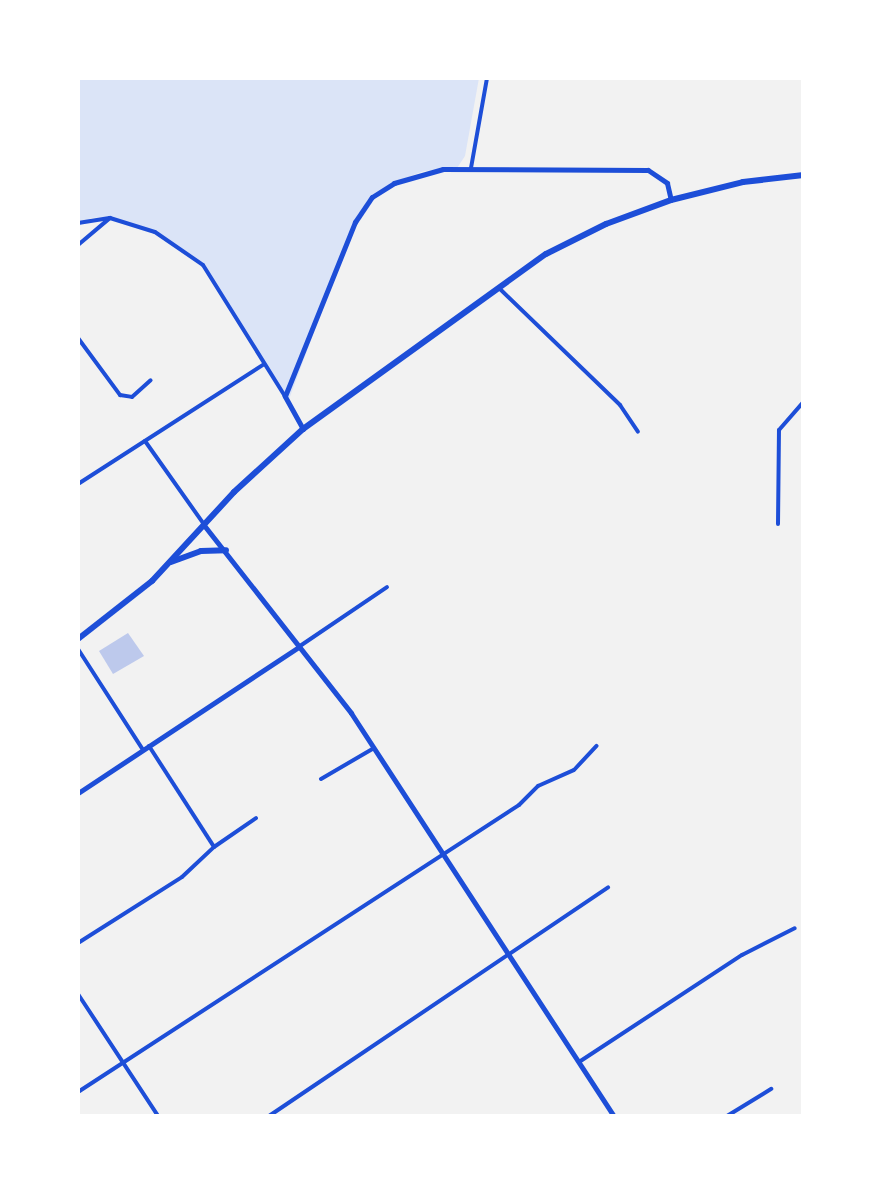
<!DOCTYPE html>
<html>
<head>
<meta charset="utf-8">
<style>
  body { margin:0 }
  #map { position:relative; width:881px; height:1194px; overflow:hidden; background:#f2f2f2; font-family:Inter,sans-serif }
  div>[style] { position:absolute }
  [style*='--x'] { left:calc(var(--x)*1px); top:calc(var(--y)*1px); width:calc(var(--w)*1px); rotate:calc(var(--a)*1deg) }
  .green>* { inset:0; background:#dbe4f7 }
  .building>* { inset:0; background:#bdc9ec }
  .minor>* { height:4px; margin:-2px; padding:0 2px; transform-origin:2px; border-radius:2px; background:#1d4ed8 }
  .tertiary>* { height:5px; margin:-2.5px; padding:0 2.5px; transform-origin:2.5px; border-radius:2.5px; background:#1d4ed8 }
  .secondary>* { height:5px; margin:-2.5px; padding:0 2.5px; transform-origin:2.5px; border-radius:2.5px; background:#1d4ed8 }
  .primary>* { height:6px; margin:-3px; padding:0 3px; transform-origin:3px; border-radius:3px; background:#1d4ed8 }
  span { translate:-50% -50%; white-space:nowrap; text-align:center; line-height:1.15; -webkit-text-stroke:8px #fff; paint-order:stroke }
  .frame { position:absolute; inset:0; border:80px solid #fff; pointer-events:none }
</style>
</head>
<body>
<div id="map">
  <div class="green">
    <i style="clip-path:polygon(78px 78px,479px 78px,465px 156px,457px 168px,424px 171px,400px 180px,377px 194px,355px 222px,288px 402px,199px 260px,163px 236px,107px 217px,91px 218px,78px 227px)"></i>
  </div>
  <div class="building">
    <i style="clip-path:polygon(128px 633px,144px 656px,113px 674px,99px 651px)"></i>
  </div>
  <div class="minor">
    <i style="--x:471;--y:168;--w:91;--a:-79.9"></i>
    <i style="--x:78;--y:223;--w:32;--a:-9"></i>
    <i style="--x:110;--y:218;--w:47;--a:17.3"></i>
    <i style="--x:155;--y:232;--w:58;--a:34.5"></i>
    <i style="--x:203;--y:265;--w:155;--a:58"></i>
    <i style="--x:78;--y:245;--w:42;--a:-40.2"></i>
    <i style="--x:500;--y:289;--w:167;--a:44"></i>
    <i style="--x:620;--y:405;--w:32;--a:56"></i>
    <i style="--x:78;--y:338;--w:71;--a:53.6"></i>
    <i style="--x:120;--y:395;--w:12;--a:9"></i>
    <i style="--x:132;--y:397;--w:25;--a:-42"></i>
    <i style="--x:145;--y:441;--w:100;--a:54.7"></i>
    <i style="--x:78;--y:484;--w:220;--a:-32.8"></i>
    <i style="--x:778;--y:524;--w:94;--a:-89.4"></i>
    <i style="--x:779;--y:430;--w:38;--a:-49"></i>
    <i style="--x:300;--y:646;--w:105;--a:-34.1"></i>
    <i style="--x:78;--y:649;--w:120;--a:57.2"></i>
    <i style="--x:149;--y:746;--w:120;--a:57.2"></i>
    <i style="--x:321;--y:779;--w:61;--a:-30.3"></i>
    <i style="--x:78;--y:943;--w:123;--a:-32.4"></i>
    <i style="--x:182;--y:877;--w:44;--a:-43.2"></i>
    <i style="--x:214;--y:847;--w:51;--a:-34.6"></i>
    <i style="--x:78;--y:994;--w:146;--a:56.7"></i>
    <i style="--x:579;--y:1062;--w:195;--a:-33.3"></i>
    <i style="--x:742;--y:955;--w:59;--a:-27"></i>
    <i style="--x:78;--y:1092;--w:526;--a:-33.06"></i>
    <i style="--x:519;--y:805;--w:27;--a:-45"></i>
    <i style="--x:538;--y:786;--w:39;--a:-24"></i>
    <i style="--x:574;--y:770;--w:33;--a:-47"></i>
    <i style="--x:269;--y:1116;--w:409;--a:-34"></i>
    <i style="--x:727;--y:1116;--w:52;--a:-31.5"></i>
  </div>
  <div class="tertiary">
    <i style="--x:303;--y:429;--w:38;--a:-119"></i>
    <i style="--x:285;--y:396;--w:188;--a:-68.1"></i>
    <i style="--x:355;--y:222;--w:30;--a:-56"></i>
    <i style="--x:372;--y:197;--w:26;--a:-32"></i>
    <i style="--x:394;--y:183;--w:51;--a:-15.9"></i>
    <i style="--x:443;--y:169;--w:205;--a:0.3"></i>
    <i style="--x:648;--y:170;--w:23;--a:34"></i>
    <i style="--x:667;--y:183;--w:17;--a:77"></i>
    <i style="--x:78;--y:793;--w:265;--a:-33.5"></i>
  </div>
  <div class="secondary">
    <i style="--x:203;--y:524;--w:240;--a:51.9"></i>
    <i style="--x:351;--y:713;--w:481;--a:56.9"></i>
  </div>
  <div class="primary">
    <i style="--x:171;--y:562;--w:32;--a:-20"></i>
    <i style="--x:201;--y:551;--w:25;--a:-2"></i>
    <i style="--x:78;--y:639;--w:94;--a:-38.1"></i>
    <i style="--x:152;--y:581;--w:121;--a:-47.3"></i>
    <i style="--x:234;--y:492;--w:93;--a:-42.4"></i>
    <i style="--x:303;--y:429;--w:299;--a:-35.8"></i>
    <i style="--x:546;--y:254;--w:67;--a:-26.6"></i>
    <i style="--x:606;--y:224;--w:69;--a:-20.3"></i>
    <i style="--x:671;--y:200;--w:74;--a:-14"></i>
    <i style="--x:743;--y:182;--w:61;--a:-6.5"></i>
  </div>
  <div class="frame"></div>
</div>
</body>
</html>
